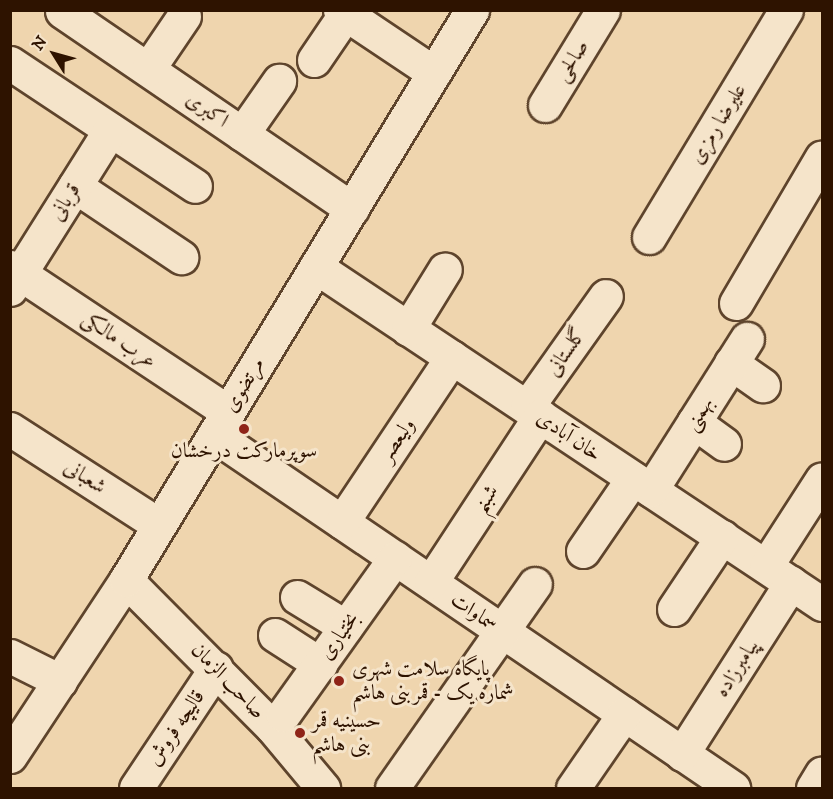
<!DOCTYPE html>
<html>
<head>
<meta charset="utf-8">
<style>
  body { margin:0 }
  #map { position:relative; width:833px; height:799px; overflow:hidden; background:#efd5ae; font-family:"IM FELL DW Pica",Amiri,serif }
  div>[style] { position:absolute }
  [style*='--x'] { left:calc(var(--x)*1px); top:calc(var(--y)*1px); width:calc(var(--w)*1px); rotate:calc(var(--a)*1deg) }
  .roads { filter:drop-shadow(2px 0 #5e442c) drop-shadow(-2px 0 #5e442c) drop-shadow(0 2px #5e442c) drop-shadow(0 -2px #5e442c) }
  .minor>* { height:33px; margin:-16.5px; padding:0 16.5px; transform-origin:16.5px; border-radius:16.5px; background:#f5e4ca }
  .dots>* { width:16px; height:16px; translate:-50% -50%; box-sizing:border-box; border:3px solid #f5e4ca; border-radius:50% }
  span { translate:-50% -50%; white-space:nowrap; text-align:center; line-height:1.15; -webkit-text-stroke:6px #f5e4ca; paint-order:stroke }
  .street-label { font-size:21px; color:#2e1300 }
  .poi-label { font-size:21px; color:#2e1300 }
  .left { translate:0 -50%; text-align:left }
  .frame { position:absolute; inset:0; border:12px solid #2e1300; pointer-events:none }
  .north { position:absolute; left:24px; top:24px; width:60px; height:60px; -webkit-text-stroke:4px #f5e4ca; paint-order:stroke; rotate:307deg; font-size:16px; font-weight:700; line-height:24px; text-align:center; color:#2e1300 }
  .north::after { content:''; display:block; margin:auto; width:21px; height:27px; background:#2e1300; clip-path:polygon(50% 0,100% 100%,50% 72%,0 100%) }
</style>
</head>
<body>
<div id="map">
  <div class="roads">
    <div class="minor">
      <i style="--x:340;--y:10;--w:113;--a:33.8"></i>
      <i style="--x:62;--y:11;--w:351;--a:34.3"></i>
      <i style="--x:314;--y:60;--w:60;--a:-55.8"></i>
      <i style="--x:10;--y:63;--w:222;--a:33.6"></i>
      <i style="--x:148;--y:69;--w:64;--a:-55.8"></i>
      <i style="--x:545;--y:105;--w:111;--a:-58.6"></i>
      <i style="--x:242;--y:134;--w:65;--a:-55.1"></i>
      <i style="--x:75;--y:186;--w:128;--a:33.8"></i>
      <i style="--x:649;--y:237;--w:265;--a:-58.9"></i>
      <i style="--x:10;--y:267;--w:262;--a:33.6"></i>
      <i style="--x:316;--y:267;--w:608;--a:33.66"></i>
      <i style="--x:10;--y:289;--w:188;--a:-57.8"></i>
      <i style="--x:736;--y:303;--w:169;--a:-59.5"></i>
      <i style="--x:408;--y:329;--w:70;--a:-58.3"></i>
      <i style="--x:731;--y:363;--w:39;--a:35"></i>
      <i style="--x:527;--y:407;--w:136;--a:-54.6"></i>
      <i style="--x:694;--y:422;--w:37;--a:36"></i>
      <i style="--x:10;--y:429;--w:177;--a:32.8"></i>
      <i style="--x:214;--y:435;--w:628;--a:34.22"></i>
      <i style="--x:651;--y:490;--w:179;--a:-57.6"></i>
      <i style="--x:342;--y:522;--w:198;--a:-56.3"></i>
      <i style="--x:583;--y:551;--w:88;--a:-55.6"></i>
      <i style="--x:766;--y:566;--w:103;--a:-57.2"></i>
      <i style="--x:126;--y:580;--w:207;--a:45.2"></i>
      <i style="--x:272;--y:727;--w:80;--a:50.1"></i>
      <i style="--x:431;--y:582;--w:199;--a:-56.7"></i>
      <i style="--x:297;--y:597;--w:57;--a:31.5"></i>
      <i style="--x:674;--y:609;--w:87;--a:-56.3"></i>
      <i style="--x:275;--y:635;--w:54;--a:32.8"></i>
      <i style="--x:10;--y:656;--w:56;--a:26.6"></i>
      <i style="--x:283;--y:715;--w:193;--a:-54.5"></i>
      <i style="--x:682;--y:754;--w:203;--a:-57.5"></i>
      <i style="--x:10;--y:756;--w:211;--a:-56.6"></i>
      <i style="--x:126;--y:580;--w:667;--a:-58.74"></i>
      <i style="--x:136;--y:788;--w:144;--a:-56.3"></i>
      <i style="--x:392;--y:788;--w:249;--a:-55"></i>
      <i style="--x:573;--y:788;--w:90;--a:-55.4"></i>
      <i style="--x:813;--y:788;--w:17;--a:-59"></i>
    </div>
  </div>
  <div class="dots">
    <i style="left:244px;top:429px;background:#8f2418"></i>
    <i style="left:339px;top:681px;background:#8f2418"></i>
    <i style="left:300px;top:733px;background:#8f2418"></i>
  </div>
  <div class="street-label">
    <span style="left:572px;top:61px;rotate:-58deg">صالحی</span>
    <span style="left:207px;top:110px;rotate:34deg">اکبری</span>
    <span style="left:718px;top:124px;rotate:-59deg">علیرضا رمزی</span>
    <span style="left:65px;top:202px;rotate:-58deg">قربانی</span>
    <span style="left:119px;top:340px;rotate:34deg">عرب مالکی</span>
    <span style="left:566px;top:352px;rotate:-55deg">گلستانی</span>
    <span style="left:244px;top:385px;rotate:-59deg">مرتضوی</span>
    <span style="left:699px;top:414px;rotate:-58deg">بهمنی</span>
    <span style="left:569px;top:436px;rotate:34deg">خان آبادی</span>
    <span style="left:397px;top:440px;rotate:-56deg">ولیعصر</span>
    <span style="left:85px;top:477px;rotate:33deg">شعبانی</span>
    <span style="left:486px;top:499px;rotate:-57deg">شبنم</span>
    <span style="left:474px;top:612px;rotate:34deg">سماوات</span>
    <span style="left:339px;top:636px;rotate:-55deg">بختیاری</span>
    <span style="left:737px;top:668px;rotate:-58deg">پیامبرزاده</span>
    <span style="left:228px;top:681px;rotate:46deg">صاحب الزمان</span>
    <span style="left:176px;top:728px;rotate:-56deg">قالیچه فروش</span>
  </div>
  <div class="poi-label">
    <span style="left:244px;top:451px">سوپرمارکت درخشان</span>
    <span class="left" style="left:352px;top:681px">پایگاه سلامت شهری<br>شماره یک - قمربنی هاشم</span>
    <span class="left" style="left:312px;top:733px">حسینیه قمر<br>بنی هاشم</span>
  </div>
  <div class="frame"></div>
  <div class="north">N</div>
</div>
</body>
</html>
